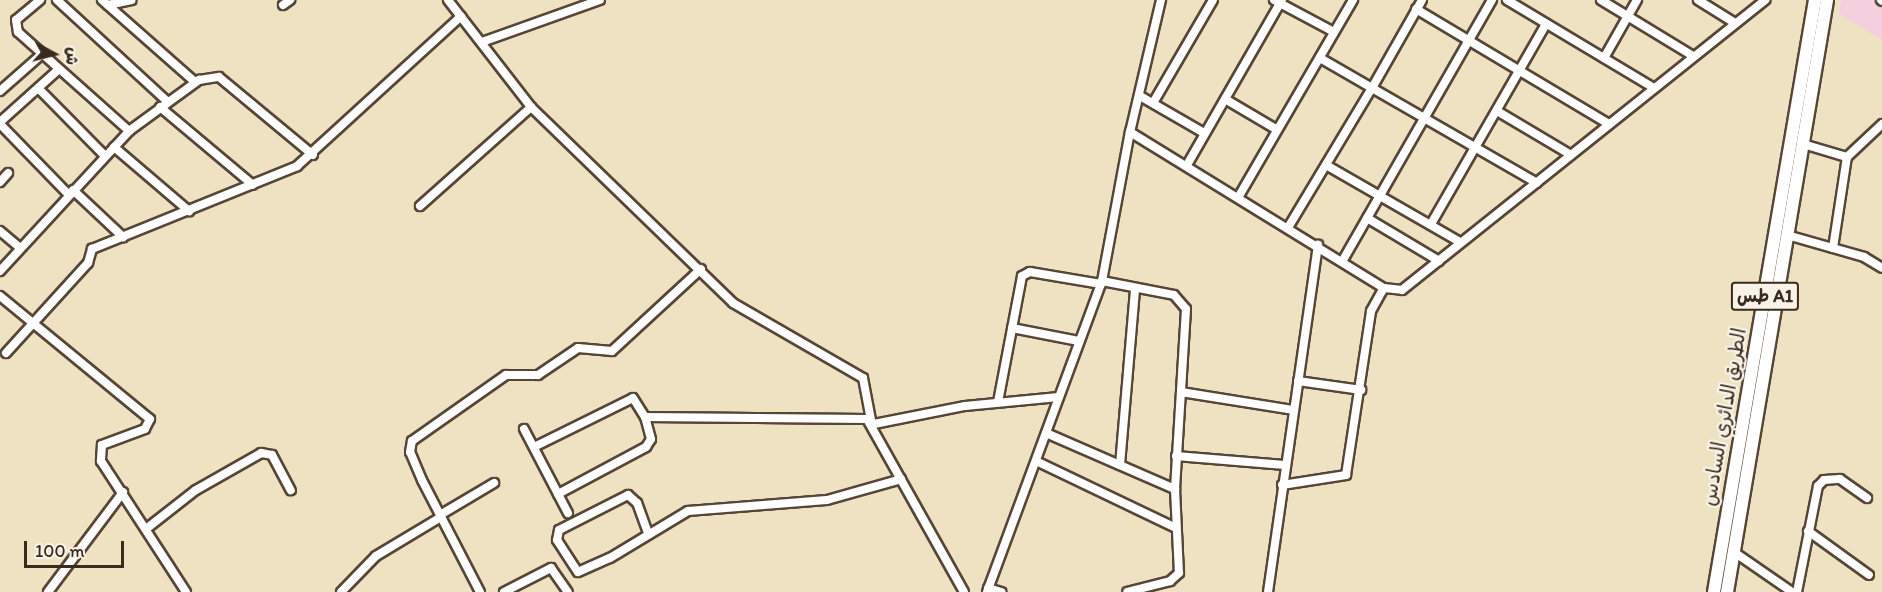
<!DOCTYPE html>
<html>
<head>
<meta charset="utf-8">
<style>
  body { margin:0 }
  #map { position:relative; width:1882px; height:592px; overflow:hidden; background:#eee2c3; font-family:Itim,"Playpen Sans Arabic",sans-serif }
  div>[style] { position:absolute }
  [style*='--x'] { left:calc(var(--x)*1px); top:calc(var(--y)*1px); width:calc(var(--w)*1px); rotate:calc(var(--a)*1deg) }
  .built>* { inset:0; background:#f4cfdd }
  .roads { filter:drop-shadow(2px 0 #564637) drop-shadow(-2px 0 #564637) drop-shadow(0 2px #564637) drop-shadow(0 -2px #564637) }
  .minor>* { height:8px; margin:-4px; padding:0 4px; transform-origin:4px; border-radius:4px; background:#fff }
  .trunk>* { height:12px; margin:-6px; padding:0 6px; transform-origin:6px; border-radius:6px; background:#fff }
  span { translate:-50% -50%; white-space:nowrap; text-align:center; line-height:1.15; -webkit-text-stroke:4.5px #f7f3e8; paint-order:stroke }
  .shield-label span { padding:2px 4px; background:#f7f3e8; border:2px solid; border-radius:4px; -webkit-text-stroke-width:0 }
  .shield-label { font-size:18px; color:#3b2a1e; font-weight:700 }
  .street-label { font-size:20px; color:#3b2a1e }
  .north { position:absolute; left:24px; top:24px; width:60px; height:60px; -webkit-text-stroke:4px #f7f3e8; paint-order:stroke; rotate:97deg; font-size:16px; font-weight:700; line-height:24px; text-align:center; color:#3b2a1e }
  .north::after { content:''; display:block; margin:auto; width:21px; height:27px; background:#3b2a1e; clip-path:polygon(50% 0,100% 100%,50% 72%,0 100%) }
  .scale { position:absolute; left:24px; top:541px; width:100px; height:27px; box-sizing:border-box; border:3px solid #3b2a1e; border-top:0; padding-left:8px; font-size:18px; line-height:21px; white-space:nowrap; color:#3b2a1e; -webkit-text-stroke:4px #f7f3e8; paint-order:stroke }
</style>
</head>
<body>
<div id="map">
  <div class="built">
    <i style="clip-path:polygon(1841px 0,1882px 0,1882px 40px,1839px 14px)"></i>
  </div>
  <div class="roads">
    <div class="minor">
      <i style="--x:40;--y:0;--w:31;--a:140"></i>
      <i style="--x:16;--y:20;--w:12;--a:81"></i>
      <i style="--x:18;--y:32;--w:149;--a:41.7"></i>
      <i style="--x:57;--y:0;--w:149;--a:42.6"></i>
      <i style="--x:102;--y:0;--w:124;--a:41.4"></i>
      <i style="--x:448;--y:0;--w:135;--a:52.2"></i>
      <i style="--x:531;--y:107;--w:281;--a:44.1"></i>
      <i style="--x:733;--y:303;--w:150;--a:30"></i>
      <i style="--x:863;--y:378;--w:43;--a:79.2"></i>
      <i style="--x:1161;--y:0;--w:136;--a:103.2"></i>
      <i style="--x:1130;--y:132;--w:298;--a:31.6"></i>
      <i style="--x:1384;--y:288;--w:18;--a:6"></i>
      <i style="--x:1402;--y:290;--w:465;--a:-38.6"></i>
      <i style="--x:1274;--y:0;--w:68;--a:28.1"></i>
      <i style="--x:1507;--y:0;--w:171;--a:30.9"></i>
      <i style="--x:1601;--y:0;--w:108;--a:31.3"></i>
      <i style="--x:1698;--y:0;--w:44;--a:31.9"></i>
      <i style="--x:1881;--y:0;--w:1;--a:45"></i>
      <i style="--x:108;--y:5;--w:24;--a:-12"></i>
      <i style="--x:283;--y:5;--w:9;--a:-36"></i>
      <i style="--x:1416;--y:9;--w:225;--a:30.8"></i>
      <i style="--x:482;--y:42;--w:125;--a:-19.6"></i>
      <i style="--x:1320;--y:58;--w:60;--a:30"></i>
      <i style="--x:1372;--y:88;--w:101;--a:-60.4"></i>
      <i style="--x:1604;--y:58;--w:67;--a:-60.4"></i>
      <i style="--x:38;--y:88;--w:95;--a:45.4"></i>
      <i style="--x:0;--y:91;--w:56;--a:-41.4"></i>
      <i style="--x:1140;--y:96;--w:74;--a:30"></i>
      <i style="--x:1225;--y:99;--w:59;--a:30.5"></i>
      <i style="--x:1153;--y:103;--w:119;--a:-59.8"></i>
      <i style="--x:160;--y:107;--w:121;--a:40"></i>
      <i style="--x:1497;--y:111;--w:86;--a:30.7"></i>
      <i style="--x:0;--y:122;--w:79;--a:-41.9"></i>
      <i style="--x:0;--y:124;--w:99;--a:45.8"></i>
      <i style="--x:1803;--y:144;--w:46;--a:16.5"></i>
      <i style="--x:114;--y:147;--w:99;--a:40.5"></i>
      <i style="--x:1187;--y:165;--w:190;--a:-60.1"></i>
      <i style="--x:1326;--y:165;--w:155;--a:29.9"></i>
      <i style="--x:0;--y:182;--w:12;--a:-48"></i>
      <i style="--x:73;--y:190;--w:69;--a:43.2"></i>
      <i style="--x:1239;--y:196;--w:227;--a:-59.8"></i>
      <i style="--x:420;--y:206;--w:149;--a:-41.7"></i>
      <i style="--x:1367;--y:218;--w:84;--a:30.8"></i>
      <i style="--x:1431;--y:224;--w:231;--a:-60.1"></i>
      <i style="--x:1289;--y:226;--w:161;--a:-59"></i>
      <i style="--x:1372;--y:88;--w:190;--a:29.9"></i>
      <i style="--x:0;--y:231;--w:26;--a:40"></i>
      <i style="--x:1787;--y:235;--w:80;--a:15.9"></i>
      <i style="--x:1864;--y:257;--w:21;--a:31"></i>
      <i style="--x:1833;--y:248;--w:92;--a:-81.3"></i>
      <i style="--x:1847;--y:157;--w:48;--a:-43.3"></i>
      <i style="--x:1343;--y:260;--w:300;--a:-60.2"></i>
      <i style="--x:0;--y:271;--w:190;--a:-47.3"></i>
      <i style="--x:129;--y:131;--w:87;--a:-36.1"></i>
      <i style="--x:199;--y:80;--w:20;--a:-9"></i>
      <i style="--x:219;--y:77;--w:122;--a:39.7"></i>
      <i style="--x:1102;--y:281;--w:73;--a:11"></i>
      <i style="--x:1174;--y:295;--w:18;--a:49"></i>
      <i style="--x:1186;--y:309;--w:180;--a:93.5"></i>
      <i style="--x:1175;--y:489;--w:84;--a:87.3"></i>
      <i style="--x:1179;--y:573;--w:12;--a:138"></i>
      <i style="--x:1170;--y:581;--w:44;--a:165.7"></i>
      <i style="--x:0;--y:296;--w:194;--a:39.4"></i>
      <i style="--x:150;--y:419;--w:11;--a:117"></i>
      <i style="--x:145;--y:429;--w:46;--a:159.6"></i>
      <i style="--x:102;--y:445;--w:16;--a:94"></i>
      <i style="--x:101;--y:461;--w:156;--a:57"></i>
      <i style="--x:1012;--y:328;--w:68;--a:11"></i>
      <i style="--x:6;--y:353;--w:122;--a:-47.7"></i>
      <i style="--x:88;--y:263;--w:15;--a:-74"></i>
      <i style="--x:92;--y:249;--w:221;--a:-22"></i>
      <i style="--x:297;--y:166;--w:222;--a:-42.4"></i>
      <i style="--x:1298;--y:381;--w:64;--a:8.1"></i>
      <i style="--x:1181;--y:392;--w:113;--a:9.1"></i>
      <i style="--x:998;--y:402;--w:128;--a:-79.2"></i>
      <i style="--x:1022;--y:276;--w:9;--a:-27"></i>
      <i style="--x:1030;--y:272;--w:72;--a:9.6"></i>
      <i style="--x:874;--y:424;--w:93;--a:-11.2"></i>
      <i style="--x:965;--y:406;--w:94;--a:-5.5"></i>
      <i style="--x:524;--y:429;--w:95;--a:62.4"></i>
      <i style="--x:1046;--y:433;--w:141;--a:23.5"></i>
      <i style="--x:534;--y:447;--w:110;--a:-26.3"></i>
      <i style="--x:633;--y:398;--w:22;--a:58"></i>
      <i style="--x:645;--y:417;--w:222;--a:0.5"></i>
      <i style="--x:867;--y:419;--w:198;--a:60.7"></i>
      <i style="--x:1176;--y:456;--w:109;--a:4.7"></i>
      <i style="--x:1036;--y:461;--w:155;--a:25.6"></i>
      <i style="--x:1120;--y:465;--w:175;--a:-85.1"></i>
      <i style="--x:1282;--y:485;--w:65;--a:-8.9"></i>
      <i style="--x:1346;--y:475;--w:166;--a:-81.3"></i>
      <i style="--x:1371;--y:311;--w:26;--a:-61"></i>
      <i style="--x:558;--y:494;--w:100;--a:-28.1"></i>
      <i style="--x:646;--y:447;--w:9;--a:-58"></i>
      <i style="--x:651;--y:439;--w:23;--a:-105"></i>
      <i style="--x:440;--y:515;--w:63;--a:-30.7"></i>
      <i style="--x:146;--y:529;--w:63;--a:-38"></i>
      <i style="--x:196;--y:490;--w:75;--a:-29.6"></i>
      <i style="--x:261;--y:453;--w:11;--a:10"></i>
      <i style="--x:272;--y:455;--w:40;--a:62"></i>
      <i style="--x:1808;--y:531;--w:75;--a:35.8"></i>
      <i style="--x:648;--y:533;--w:32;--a:-110"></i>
      <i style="--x:637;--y:503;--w:12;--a:-138"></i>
      <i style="--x:628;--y:495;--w:77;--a:153.1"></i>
      <i style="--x:559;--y:530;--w:10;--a:101"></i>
      <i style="--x:557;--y:540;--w:38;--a:57"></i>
      <i style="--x:578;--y:572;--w:35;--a:-24"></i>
      <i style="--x:610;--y:558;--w:91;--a:-31.1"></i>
      <i style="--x:688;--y:511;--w:139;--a:-4.5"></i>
      <i style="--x:827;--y:500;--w:77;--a:-15.8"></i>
      <i style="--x:1734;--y:552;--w:70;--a:34.6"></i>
      <i style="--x:988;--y:588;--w:14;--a:17"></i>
      <i style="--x:48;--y:592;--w:125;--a:-53.1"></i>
      <i style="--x:341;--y:592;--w:50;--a:-45.8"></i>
      <i style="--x:376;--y:556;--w:76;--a:-31"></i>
      <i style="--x:480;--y:592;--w:126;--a:-117.4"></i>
      <i style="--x:422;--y:480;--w:30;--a:-113"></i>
      <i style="--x:410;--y:452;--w:11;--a:-80"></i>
      <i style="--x:412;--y:441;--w:115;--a:-35.1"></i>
      <i style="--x:506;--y:375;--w:32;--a:0"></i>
      <i style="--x:538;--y:375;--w:48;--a:-34"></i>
      <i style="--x:578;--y:348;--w:34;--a:5"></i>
      <i style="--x:612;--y:351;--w:121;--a:-42.7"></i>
      <i style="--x:504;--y:592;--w:53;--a:-27.1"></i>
      <i style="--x:551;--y:568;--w:29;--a:55"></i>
      <i style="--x:987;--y:592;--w:332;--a:-69.7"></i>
      <i style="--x:1102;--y:281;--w:152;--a:-79.4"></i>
      <i style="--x:1268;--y:592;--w:351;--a:-81.8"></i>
      <i style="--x:1797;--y:592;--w:108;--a:-78.8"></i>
      <i style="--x:1818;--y:486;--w:8;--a:-45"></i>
      <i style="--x:1824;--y:480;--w:16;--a:-4"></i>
      <i style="--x:1840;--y:479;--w:33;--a:35"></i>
    </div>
    <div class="trunk">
      <i style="--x:1714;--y:592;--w:601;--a:-80.32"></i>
      <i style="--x:1727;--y:592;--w:600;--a:-80.41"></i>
    </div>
  </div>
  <div class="shield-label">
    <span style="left:1765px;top:296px">طس A1</span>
  </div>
  <div class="street-label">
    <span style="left:1724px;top:417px;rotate:-80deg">الطريق الدائري السادس</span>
  </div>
  <div class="north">ش</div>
  <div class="scale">100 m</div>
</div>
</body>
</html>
